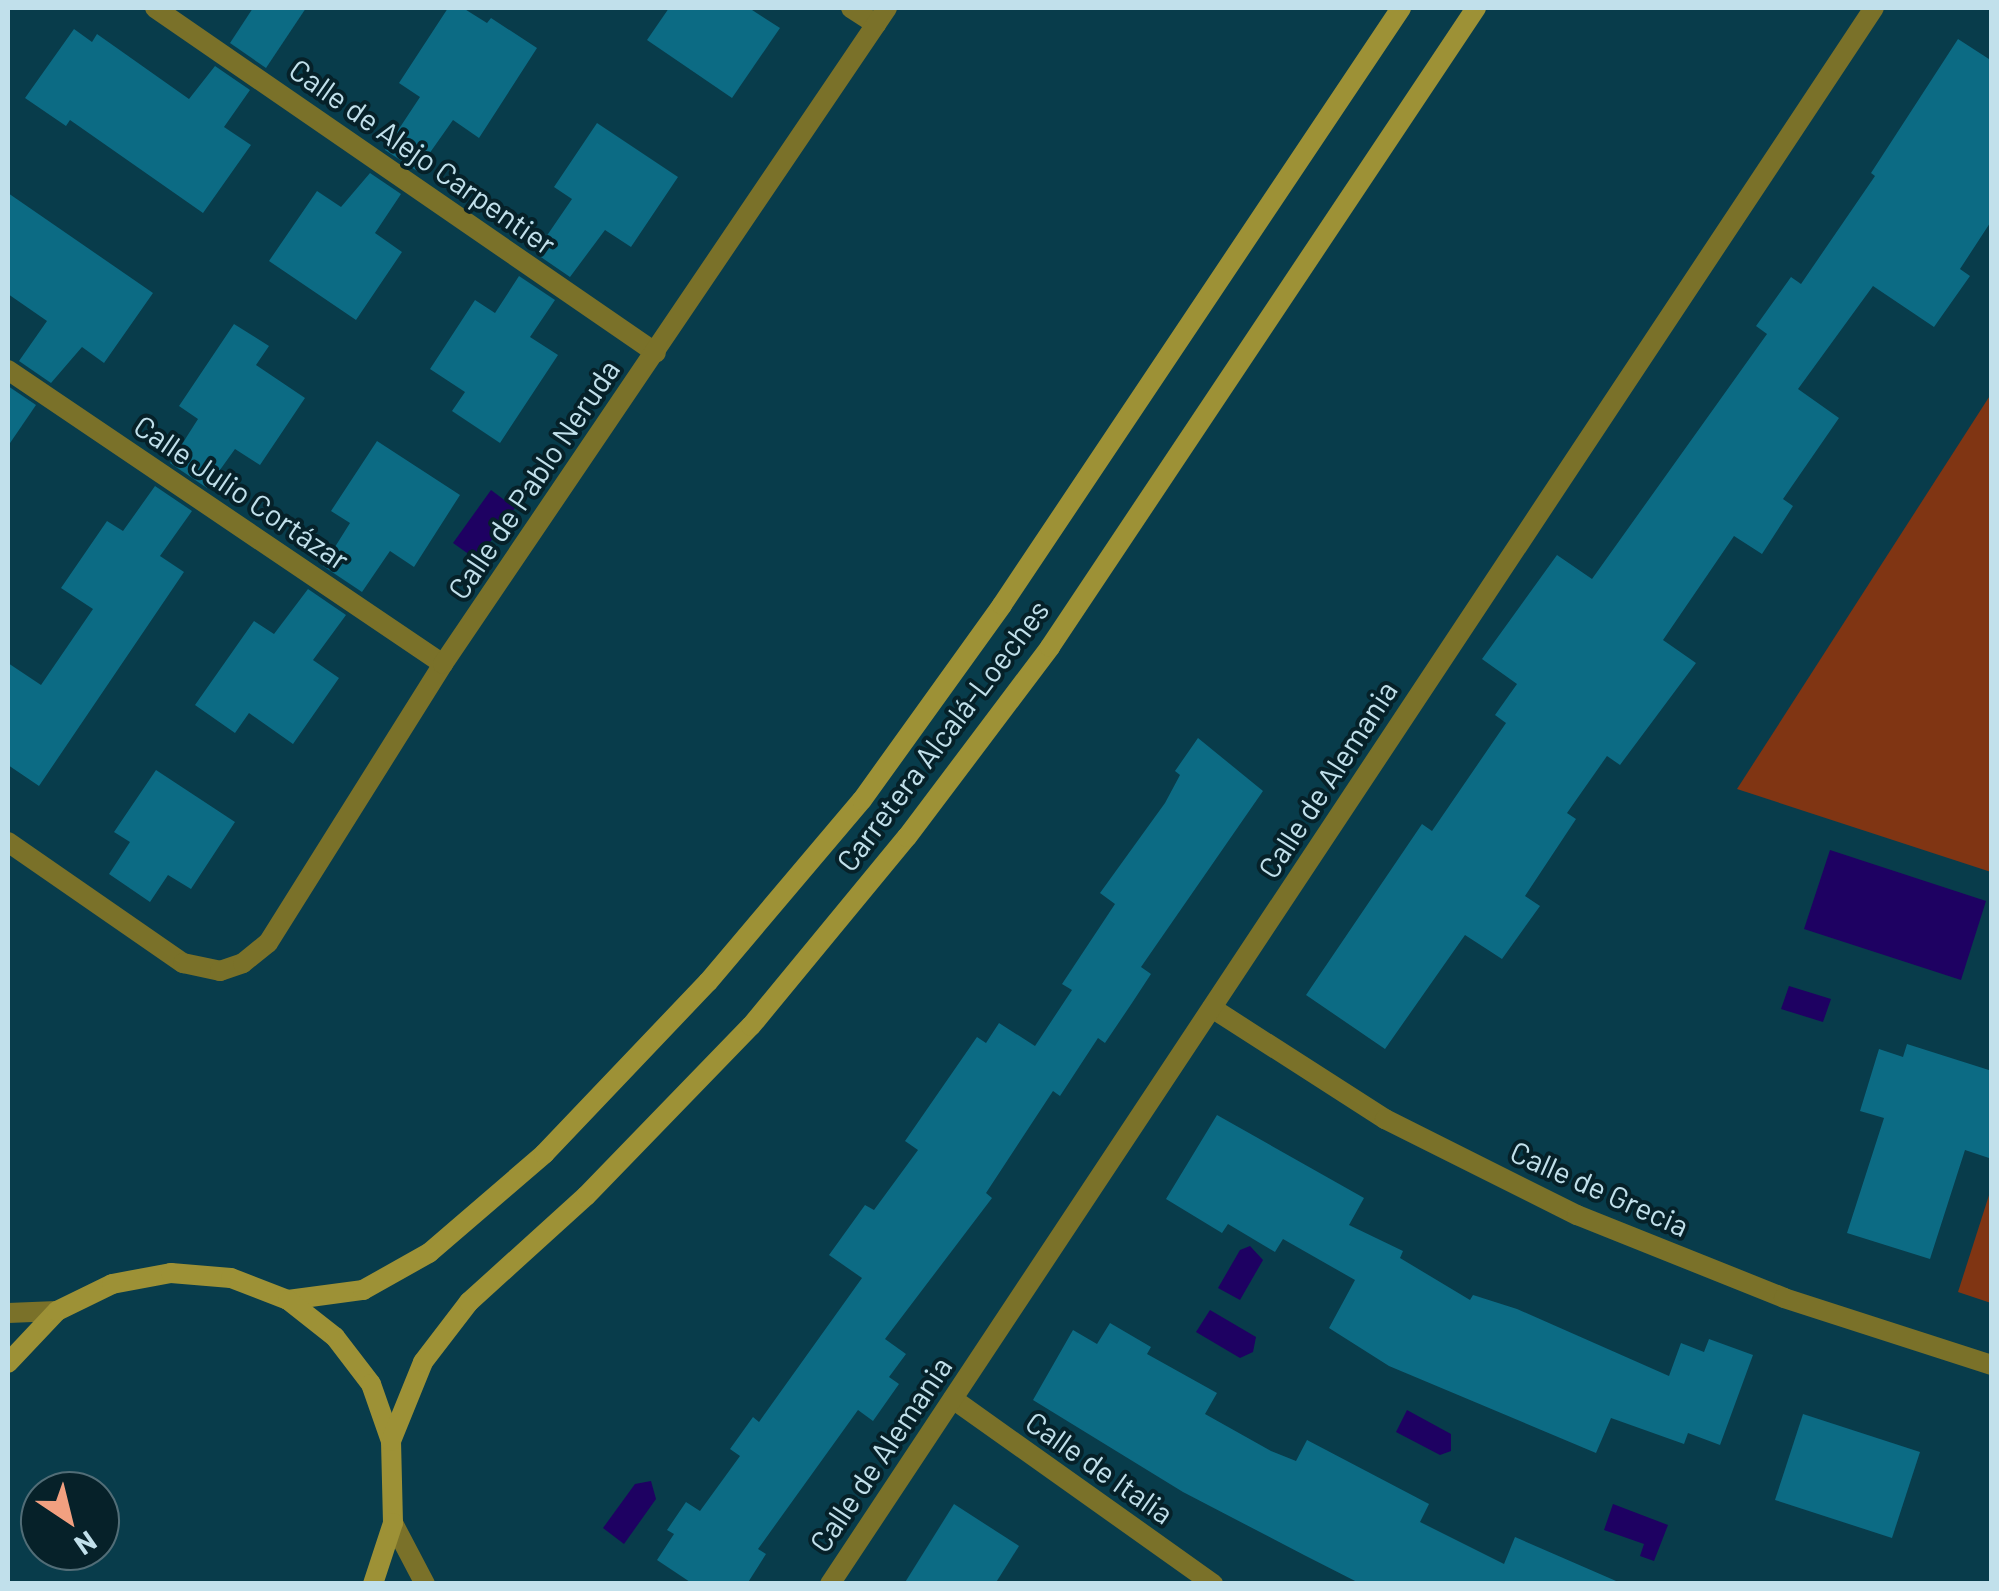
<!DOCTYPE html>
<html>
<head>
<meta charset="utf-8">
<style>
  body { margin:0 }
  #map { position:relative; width:1999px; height:1591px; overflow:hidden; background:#083c4b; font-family:Barlow,sans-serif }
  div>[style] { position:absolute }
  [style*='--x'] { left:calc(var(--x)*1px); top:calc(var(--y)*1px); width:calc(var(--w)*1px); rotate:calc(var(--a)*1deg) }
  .green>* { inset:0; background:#803513 }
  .water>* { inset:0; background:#1e0162 }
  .building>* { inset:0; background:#0c6b84 }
  .street>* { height:20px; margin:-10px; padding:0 10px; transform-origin:10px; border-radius:10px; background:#7a7129 }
  .secondary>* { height:20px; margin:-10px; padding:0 10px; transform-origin:10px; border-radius:10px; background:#9d9136 }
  span { translate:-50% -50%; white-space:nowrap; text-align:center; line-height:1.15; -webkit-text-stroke:8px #062129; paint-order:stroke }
  .street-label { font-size:30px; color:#c1e0eb }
  .frame { position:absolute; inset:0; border:10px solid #c1e0eb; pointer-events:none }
  .north { position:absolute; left:20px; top:1471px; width:100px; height:100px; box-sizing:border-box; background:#062129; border:2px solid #516d77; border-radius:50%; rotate:145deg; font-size:28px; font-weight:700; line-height:40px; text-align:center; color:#c1e0eb }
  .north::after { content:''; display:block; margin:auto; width:35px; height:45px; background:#f2a080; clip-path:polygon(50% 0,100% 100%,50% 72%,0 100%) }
</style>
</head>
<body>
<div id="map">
  <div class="green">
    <i style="clip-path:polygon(1991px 394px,1992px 872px,1991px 872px,1737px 789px)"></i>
    <i style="clip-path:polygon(1991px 1189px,1991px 1303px,1958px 1292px)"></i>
  </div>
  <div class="water">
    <i style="clip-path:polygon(491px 490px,515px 508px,477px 560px,453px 543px)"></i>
    <i style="clip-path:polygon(1830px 850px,1986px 901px,1961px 980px,1804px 929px)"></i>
    <i style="clip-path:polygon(1789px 986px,1831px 999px,1823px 1022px,1781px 1009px)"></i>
    <i style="clip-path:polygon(1250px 1246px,1263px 1260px,1240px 1300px,1218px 1288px,1240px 1250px)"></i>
    <i style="clip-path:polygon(1210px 1310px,1256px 1337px,1253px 1352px,1240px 1358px,1196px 1332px)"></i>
    <i style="clip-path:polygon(1407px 1410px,1451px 1434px,1451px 1451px,1440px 1455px,1396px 1432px)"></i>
    <i style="clip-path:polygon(651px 1481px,656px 1499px,624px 1544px,603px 1528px,635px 1484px)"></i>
    <i style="clip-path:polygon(1613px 1504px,1668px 1525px,1654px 1561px,1640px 1556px,1644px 1544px,1604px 1530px)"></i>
  </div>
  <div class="building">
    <i style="clip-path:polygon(253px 8px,306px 8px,266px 68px,230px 43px)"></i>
    <i style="clip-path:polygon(448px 8px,463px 8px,487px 23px,491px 18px,537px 48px,479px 138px,453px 120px,417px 171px,385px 150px,420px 97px,399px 83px)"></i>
    <i style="clip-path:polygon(669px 8px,749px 8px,780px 28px,732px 98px,647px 40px)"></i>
    <i style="clip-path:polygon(74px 29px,92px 42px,97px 34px,189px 99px,215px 66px,250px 90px,224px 127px,251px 145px,203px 213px,70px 120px,66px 126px,25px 98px)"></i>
    <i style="clip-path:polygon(1958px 39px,1992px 61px,1992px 220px,1960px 269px,1970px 276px,1934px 327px,1873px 286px,1798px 389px,1839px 418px,1783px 499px,1793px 506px,1762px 554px,1734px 536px,1663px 640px,1696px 663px,1620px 765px,1607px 756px,1567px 813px,1576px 819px,1525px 896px,1540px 906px,1502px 959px,1465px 935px,1385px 1049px,1306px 995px,1422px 824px,1432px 831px,1506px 723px,1495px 715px,1517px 684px,1482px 659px,1557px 555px,1592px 579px,1767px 334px,1756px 326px,1791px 277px,1801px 284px,1875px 176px,1871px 173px)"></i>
    <i style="clip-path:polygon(597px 123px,678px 177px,631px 247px,605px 230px,570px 277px,535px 253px,572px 199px,554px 187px)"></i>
    <i style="clip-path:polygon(370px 173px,401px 194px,375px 233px,402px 252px,356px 320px,269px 261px,317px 191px,341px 207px)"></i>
    <i style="clip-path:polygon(8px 193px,153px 293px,104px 363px,82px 347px,51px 383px,19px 361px,47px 321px,8px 294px)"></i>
    <i style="clip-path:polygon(519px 276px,555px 300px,530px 337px,558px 355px,500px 443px,452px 411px,465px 392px,430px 369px,475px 300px,495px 313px)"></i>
    <i style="clip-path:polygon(234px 324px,269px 346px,256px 365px,305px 398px,260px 465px,235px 449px,207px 488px,170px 463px,198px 419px,179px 406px)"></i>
    <i style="clip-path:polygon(8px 386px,36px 405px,8px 446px)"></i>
    <i style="clip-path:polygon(377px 441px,460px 495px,414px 567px,390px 551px,362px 592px,323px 566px,350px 523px,331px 511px)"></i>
    <i style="clip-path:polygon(155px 486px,192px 511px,160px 556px,184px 572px,39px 786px,8px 765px,8px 663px,41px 685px,93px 609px,61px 588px,107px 521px,123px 531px)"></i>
    <i style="clip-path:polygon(308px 589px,346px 615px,313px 660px,339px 678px,293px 744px,249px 713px,235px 733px,195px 705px,254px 621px,274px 634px)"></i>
    <i style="clip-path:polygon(1198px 738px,1263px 791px,1141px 967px,1151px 974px,1132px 1003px,1105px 1043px,1098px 1038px,1060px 1096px,1053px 1091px,986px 1193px,992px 1198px,885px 1339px,906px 1354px,889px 1377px,899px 1384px,873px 1421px,858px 1410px,758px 1549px,766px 1554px,747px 1584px,693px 1584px,657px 1560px,674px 1534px,667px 1530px,686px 1502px,700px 1511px,740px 1456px,730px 1449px,753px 1417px,759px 1422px,862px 1278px,829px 1255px,865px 1205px,874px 1210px,918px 1150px,905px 1141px,977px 1037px,986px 1043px,999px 1023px,1035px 1046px,1072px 990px,1062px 984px,1115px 904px,1100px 893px,1165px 803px,1180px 775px,1175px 771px)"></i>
    <i style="clip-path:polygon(156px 770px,235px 822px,191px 889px,168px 875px,150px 902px,109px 874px,130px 842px,114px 832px)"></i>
    <i style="clip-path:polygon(1907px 1044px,1992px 1071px,1992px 1159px,1965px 1150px,1930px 1259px,1847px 1233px,1884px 1118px,1860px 1111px,1879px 1049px,1903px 1057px)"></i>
    <i style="clip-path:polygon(1217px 1115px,1364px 1198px,1349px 1225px,1403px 1251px,1400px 1258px,1470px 1300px,1473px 1295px,1517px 1309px,1669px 1376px,1681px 1343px,1704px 1352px,1709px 1339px,1753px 1355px,1720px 1445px,1688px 1433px,1684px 1444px,1611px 1418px,1596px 1453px,1389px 1366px,1329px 1328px,1355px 1280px,1283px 1239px,1275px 1252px,1228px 1224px,1222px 1233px,1166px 1199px)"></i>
    <i style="clip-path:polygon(1110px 1323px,1151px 1347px,1147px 1354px,1217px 1393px,1205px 1414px,1271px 1451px,1296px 1461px,1307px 1440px,1429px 1504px,1420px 1522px,1504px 1564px,1515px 1537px,1623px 1584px,1361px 1584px,1304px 1555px,1183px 1492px,1033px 1400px,1073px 1330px,1097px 1344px)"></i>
    <i style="clip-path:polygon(1803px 1414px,1920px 1452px,1892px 1538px,1775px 1500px)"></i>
    <i style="clip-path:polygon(954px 1504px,1019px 1546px,995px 1584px,904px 1584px)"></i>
  </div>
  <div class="street">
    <i style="--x:155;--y:8;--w:608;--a:34.55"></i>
    <i style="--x:851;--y:8;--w:30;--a:33"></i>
    <i style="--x:8;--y:370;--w:525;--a:34.05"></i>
    <i style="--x:8;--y:842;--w:213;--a:34.7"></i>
    <i style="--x:183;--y:963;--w:38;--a:12"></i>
    <i style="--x:220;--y:971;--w:24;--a:-19"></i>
    <i style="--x:243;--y:963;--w:32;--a:-39"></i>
    <i style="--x:268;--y:943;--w:329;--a:-57.9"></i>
    <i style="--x:443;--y:664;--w:792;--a:-55.91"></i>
    <i style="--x:1212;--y:1008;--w:206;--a:32.7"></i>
    <i style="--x:1385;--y:1119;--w:215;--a:26.6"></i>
    <i style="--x:1577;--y:1215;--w:223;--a:21.8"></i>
    <i style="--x:1784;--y:1298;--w:219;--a:17.9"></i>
    <i style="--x:8;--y:1313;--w:49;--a:-2.3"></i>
    <i style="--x:953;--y:1399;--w:319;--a:35.4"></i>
    <i style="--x:393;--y:1523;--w:69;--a:62.3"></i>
    <i style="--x:830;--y:1584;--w:1890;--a:-56.48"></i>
  </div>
  <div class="secondary">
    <i style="--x:288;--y:1300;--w:76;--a:-7.6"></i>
    <i style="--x:363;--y:1290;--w:76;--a:-29.3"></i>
    <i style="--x:429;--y:1253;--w:152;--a:-40.7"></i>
    <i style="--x:544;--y:1154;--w:238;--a:-46.4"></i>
    <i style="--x:708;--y:982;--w:238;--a:-49.8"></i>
    <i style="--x:862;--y:800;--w:240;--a:-54.3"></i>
    <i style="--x:1002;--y:605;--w:718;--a:-56.24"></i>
    <i style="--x:8;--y:1363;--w:71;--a:-46.7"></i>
    <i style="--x:57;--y:1311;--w:61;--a:-26.1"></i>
    <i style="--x:112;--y:1284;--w:60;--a:-10.6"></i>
    <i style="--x:171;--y:1273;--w:60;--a:4.8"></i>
    <i style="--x:231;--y:1278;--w:61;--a:21.1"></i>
    <i style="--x:288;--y:1300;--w:60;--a:38.2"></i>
    <i style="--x:335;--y:1337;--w:59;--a:52.5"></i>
    <i style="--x:371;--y:1384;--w:60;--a:70.7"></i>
    <i style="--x:391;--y:1441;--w:82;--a:88.6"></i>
    <i style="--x:393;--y:1523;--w:64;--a:108.2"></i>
    <i style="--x:391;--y:1441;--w:85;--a:-67.9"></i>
    <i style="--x:423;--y:1362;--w:76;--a:-52.5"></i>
    <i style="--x:469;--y:1302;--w:158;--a:-42.2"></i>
    <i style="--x:586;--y:1196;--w:237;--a:-45.9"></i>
    <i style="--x:751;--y:1026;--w:245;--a:-50.5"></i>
    <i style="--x:907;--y:837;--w:238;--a:-53"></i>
    <i style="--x:1050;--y:647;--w:768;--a:-56.31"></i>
  </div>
  <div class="street-label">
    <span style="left:423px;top:156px;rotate:35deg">Calle de Alejo Carpentier</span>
    <span style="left:533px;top:479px;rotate:-56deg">Calle de Pablo Neruda</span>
    <span style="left:242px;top:492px;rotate:34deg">Calle Julio Cortázar</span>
    <span style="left:942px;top:735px;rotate:-53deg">Carretera Alcalá-Loeches</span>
    <span style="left:1327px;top:779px;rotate:-57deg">Calle de Alemania</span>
    <span style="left:1600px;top:1188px;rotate:24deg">Calle de Grecia</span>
    <span style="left:880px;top:1454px;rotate:-56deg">Calle de Alemania</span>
    <span style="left:1100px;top:1467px;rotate:35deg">Calle de Italia</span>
  </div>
  <div class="frame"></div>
  <div class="north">N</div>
</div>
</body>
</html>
